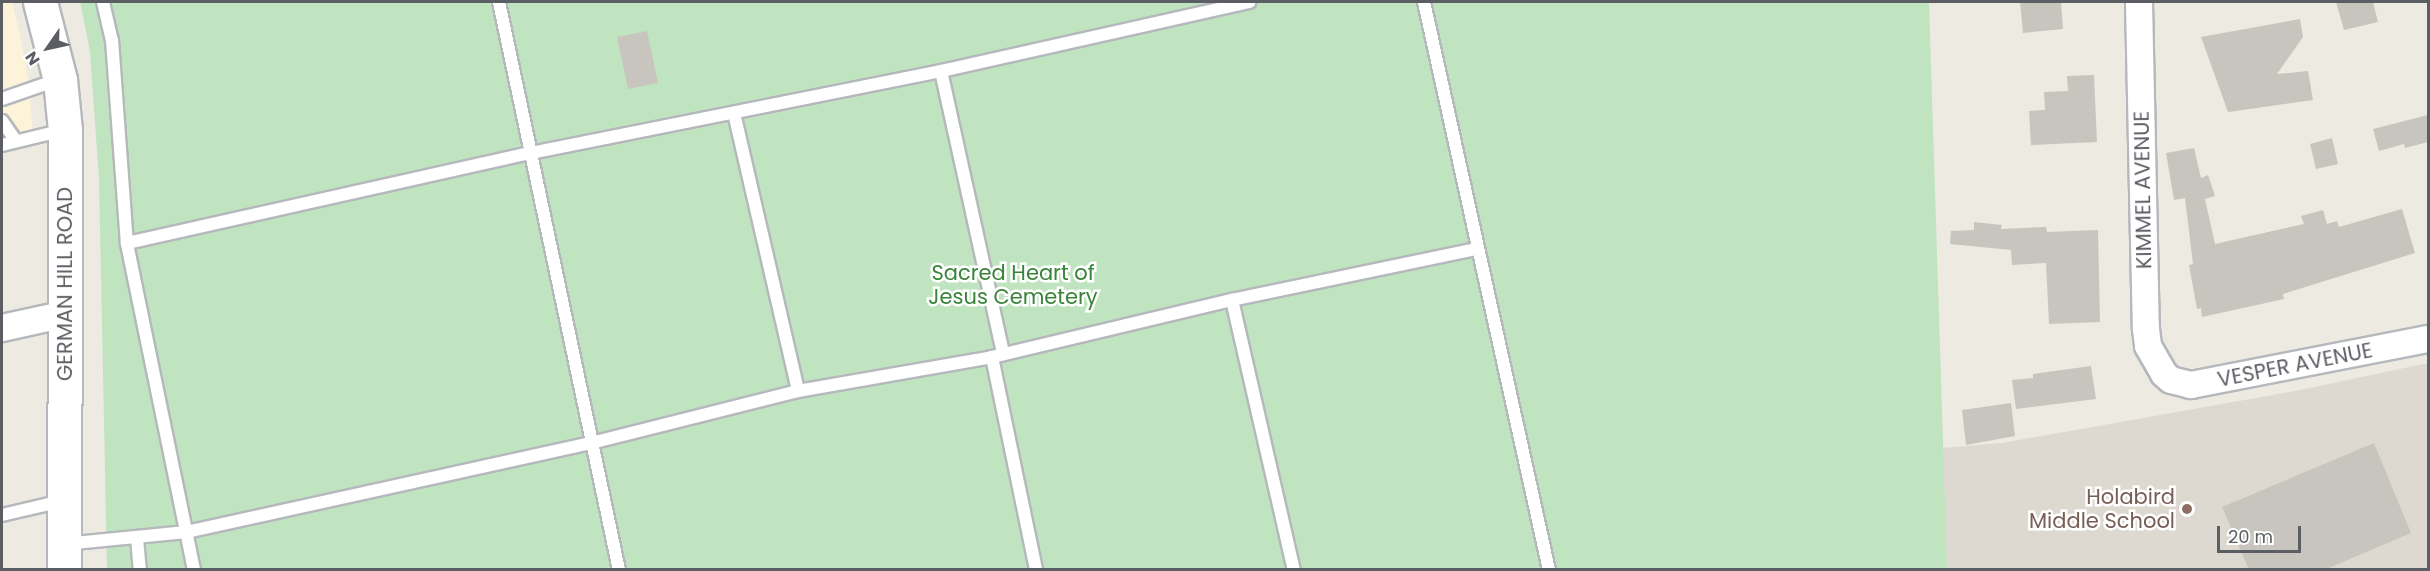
<!DOCTYPE html>
<html>
<head>
<meta charset="utf-8">
<style>
  body { margin:0 }
  #map { position:relative; width:2430px; height:571px; overflow:hidden; background:#edeae2; font-family:Poppins,sans-serif }
  div>[style] { position:absolute }
  [style*='--x'] { left:calc(var(--x)*1px); top:calc(var(--y)*1px); width:calc(var(--w)*1px); rotate:calc(var(--a)*1deg) }
  .commercial>* { inset:0; background:#fdf3d8 }
  .education>* { inset:0; background:#ddd9d0 }
  .green>* { inset:0; background:#c0e4bf }
  .building>* { inset:0; background:#c8c5bf }
  .roads { filter:drop-shadow(2px 0 #b5b8bc) drop-shadow(-2px 0 #b5b8bc) drop-shadow(0 2px #b5b8bc) drop-shadow(0 -2px #b5b8bc) }
  .lane>* { height:12px; margin:-6px; padding:0 6px; transform-origin:6px; border-radius:6px; background:#fff }
  .street>* { height:26px; margin:-13px; padding:0 13px; transform-origin:13px; border-radius:13px; background:#fff }
  .secondary>* { height:33px; margin:-16.5px; padding:0 16.5px; transform-origin:16.5px; border-radius:16.5px; background:#fff }
  .dots>* { width:16px; height:16px; translate:-50% -50%; box-sizing:border-box; border:3px solid #fff; border-radius:50% }
  span { translate:-50% -50%; white-space:nowrap; text-align:center; line-height:1.15; -webkit-text-stroke:5px #fff; paint-order:stroke }
  .street-label { font-size:21px; color:#5b5e63 }
  .park-label { font-size:21px; color:#388438 }
  .education-label { font-size:21px; color:#785e54 }
  .right { translate:-100% -50%; text-align:right }
  .frame { position:absolute; inset:0; border:3px solid #5b5e63; pointer-events:none }
  .north { position:absolute; left:18px; top:18px; width:60px; height:60px; -webkit-text-stroke:4px #fff; paint-order:stroke; rotate:236deg; font-size:16px; font-weight:700; line-height:24px; text-align:center; color:#5b5e63 }
  .north::after { content:''; display:block; margin:auto; width:21px; height:27px; background:#5b5e63; clip-path:polygon(50% 0,100% 100%,50% 72%,0 100%) }
  .scale { position:absolute; left:2217px; top:526px; width:84px; height:27px; box-sizing:border-box; border:3px solid #5b5e63; border-top:0; padding-left:8px; font-size:18px; line-height:21px; white-space:nowrap; color:#5b5e63; -webkit-text-stroke:4px #fff; paint-order:stroke }
</style>
</head>
<body>
<div id="map">
  <div class="commercial">
    <i style="clip-path:polygon(2px 2px,12px 2px,20px 34px,29px 84px,33px 135px,2px 142px)"></i>
  </div>
  <div class="education">
    <i style="clip-path:polygon(2428px 363px,2428px 569px,1947px 569px,1942px 448px,2002px 443px,2300px 390px)"></i>
  </div>
  <div class="green">
    <i style="clip-path:polygon(80px 2px,1929px 2px,1947px 569px,107px 569px,99px 179px,90px 52px)"></i>
  </div>
  <div class="building">
    <i style="clip-path:polygon(2020px 2px,2061px 2px,2063px 29px,2023px 33px)"></i>
    <i style="clip-path:polygon(2336px 2px,2373px 2px,2378px 22px,2344px 30px)"></i>
    <i style="clip-path:polygon(2300px 19px,2303px 37px,2277px 74px,2308px 71px,2313px 100px,2228px 112px,2201px 37px)"></i>
    <i style="clip-path:polygon(647px 31px,658px 83px,628px 89px,617px 37px)"></i>
    <i style="clip-path:polygon(2094px 75px,2097px 142px,2031px 145px,2029px 111px,2045px 110px,2044px 92px,2068px 91px,2067px 76px)"></i>
    <i style="clip-path:polygon(2428px 115px,2428px 142px,2405px 148px,2404px 144px,2379px 151px,2373px 129px)"></i>
    <i style="clip-path:polygon(2332px 138px,2338px 164px,2316px 169px,2310px 144px)"></i>
    <i style="clip-path:polygon(2194px 148px,2201px 178px,2208px 175px,2215px 196px,2205px 199px,2215px 244px,2304px 224px,2301px 216px,2323px 210px,2327px 224px,2337px 221px,2339px 227px,2402px 209px,2415px 253px,2283px 294px,2284px 299px,2202px 317px,2201px 308px,2197px 309px,2189px 265px,2193px 264px,2185px 198px,2174px 200px,2166px 153px)"></i>
    <i style="clip-path:polygon(1974px 222px,2002px 225px,2001px 229px,2046px 227px,2047px 232px,2098px 230px,2100px 322px,2049px 324px,2046px 263px,2012px 265px,2011px 250px,1950px 244px,1951px 231px,1974px 230px)"></i>
    <i style="clip-path:polygon(2091px 366px,2096px 399px,2016px 409px,2012px 380px,2033px 378px,2033px 374px)"></i>
    <i style="clip-path:polygon(2011px 403px,2015px 436px,1966px 445px,1962px 410px)"></i>
    <i style="clip-path:polygon(2374px 443px,2411px 533px,2324px 570px,2249px 570px,2222px 507px)"></i>
  </div>
  <div class="roads">
    <div class="lane">
      <i style="--x:103;--y:2;--w:39;--a:77"></i>
      <i style="--x:112;--y:40;--w:204;--a:85.8"></i>
      <i style="--x:499;--y:2;--w:581;--a:78.07"></i>
      <i style="--x:1424;--y:2;--w:582;--a:77.59"></i>
      <i style="--x:941;--y:71;--w:290;--a:77.6"></i>
      <i style="--x:2;--y:99;--w:58;--a:-19.1"></i>
      <i style="--x:734;--y:113;--w:285;--a:77"></i>
      <i style="--x:2;--y:121;--w:24;--a:55"></i>
      <i style="--x:2;--y:145;--w:64;--a:-13.6"></i>
      <i style="--x:1232;--y:300;--w:277;--a:77.1"></i>
      <i style="--x:992;--y:357;--w:217;--a:78.3"></i>
      <i style="--x:2;--y:515;--w:62;--a:-13.1"></i>
      <i style="--x:137;--y:538;--w:32;--a:85"></i>
      <i style="--x:64;--y:544;--w:123;--a:-5.6"></i>
      <i style="--x:186;--y:532;--w:415;--a:-12.4"></i>
      <i style="--x:591;--y:443;--w:213;--a:-14.1"></i>
      <i style="--x:798;--y:391;--w:197;--a:-9.9"></i>
      <i style="--x:992;--y:357;--w:247;--a:-13.4"></i>
      <i style="--x:1232;--y:300;--w:250;--a:-11.8"></i>
      <i style="--x:194;--y:570;--w:334;--a:-101.6"></i>
      <i style="--x:127;--y:243;--w:414;--a:-12.6"></i>
      <i style="--x:531;--y:153;--w:418;--a:-11.3"></i>
      <i style="--x:941;--y:71;--w:316;--a:-12.6"></i>
    </div>
    <div class="street">
      <i style="--x:2139;--y:2;--w:327;--a:88.8"></i>
      <i style="--x:2146;--y:329;--w:17;--a:83"></i>
      <i style="--x:2148;--y:346;--w:32;--a:60"></i>
      <i style="--x:2164;--y:374;--w:9;--a:41"></i>
      <i style="--x:2171;--y:380;--w:21;--a:14"></i>
      <i style="--x:2191;--y:385;--w:241;--a:-11"></i>
      <i style="--x:2;--y:328;--w:66;--a:-12.3"></i>
    </div>
    <div class="secondary">
      <i style="--x:40;--y:2;--w:81;--a:75.6"></i>
      <i style="--x:60;--y:80;--w:50;--a:84.3"></i>
      <i style="--x:65;--y:130;--w:440;--a:90.1"></i>
    </div>
  </div>
  <div class="dots">
    <i style="left:2187px;top:509px;background:#8d6e63"></i>
  </div>
  <div class="street-label">
    <span style="left:2143px;top:190px;rotate:-91deg">KIMMEL AVENUE</span>
    <span style="left:65px;top:284px;rotate:-90deg">GERMAN HILL ROAD</span>
    <span style="left:2295px;top:365px;rotate:-11deg">VESPER AVENUE</span>
  </div>
  <div class="park-label">
    <span style="left:1013px;top:285px">Sacred Heart of<br>Jesus Cemetery</span>
  </div>
  <div class="education-label">
    <span class="right" style="left:2175px;top:509px">Holabird<br>Middle School</span>
  </div>
  <div class="frame"></div>
  <div class="north">N</div>
  <div class="scale">20 m</div>
</div>
</body>
</html>
